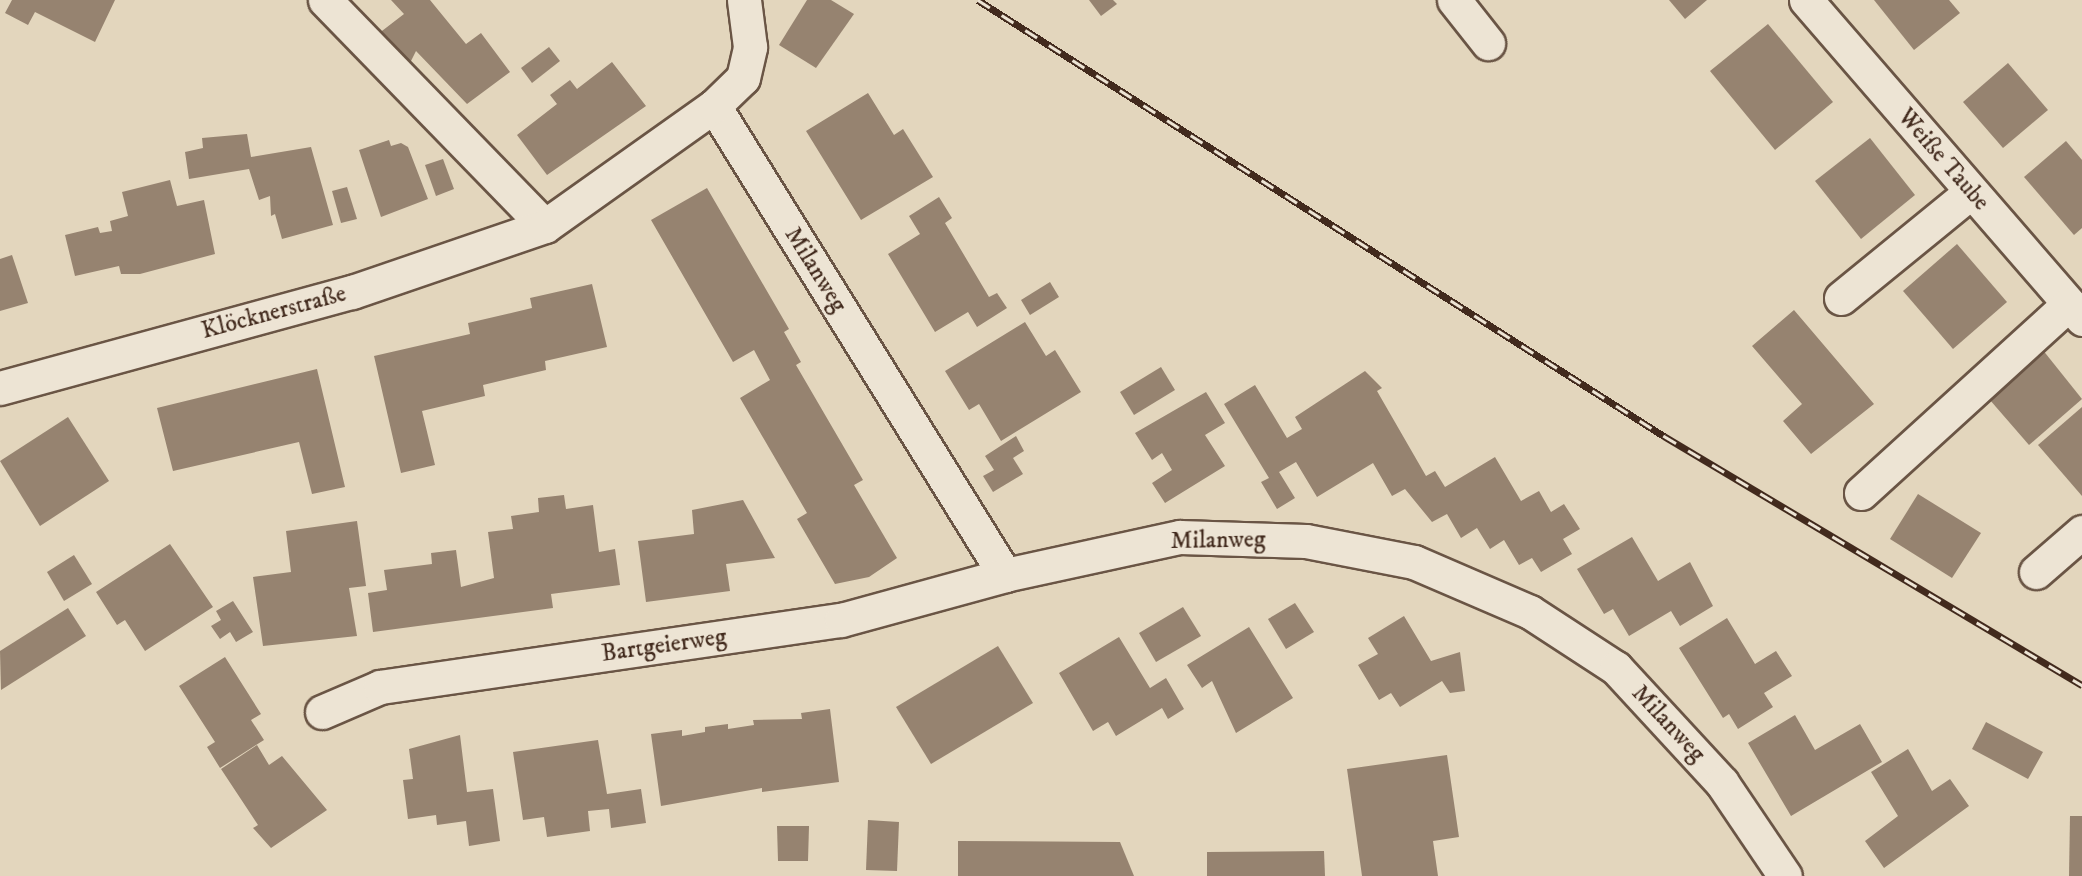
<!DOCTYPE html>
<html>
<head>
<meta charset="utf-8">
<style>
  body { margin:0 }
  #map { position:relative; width:2082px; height:876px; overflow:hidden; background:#e3d6bd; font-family:"IM FELL DW Pica",serif }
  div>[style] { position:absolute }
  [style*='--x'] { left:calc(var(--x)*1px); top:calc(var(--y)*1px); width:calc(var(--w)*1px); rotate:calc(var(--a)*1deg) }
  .building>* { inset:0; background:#968370 }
  .roads { filter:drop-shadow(2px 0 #6a5545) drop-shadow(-2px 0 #6a5545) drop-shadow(0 2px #6a5545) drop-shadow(0 -2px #6a5545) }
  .minor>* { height:33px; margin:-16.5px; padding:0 16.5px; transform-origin:16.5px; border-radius:16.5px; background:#ede4d4 }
  .rail>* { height:7px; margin-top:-3.5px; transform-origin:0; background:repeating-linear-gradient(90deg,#ede4d4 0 14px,#422a1d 0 28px); box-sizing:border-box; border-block:2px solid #422a1d }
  span { translate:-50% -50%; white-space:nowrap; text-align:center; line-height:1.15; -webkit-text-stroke:5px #ede4d4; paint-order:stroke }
  .street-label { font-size:24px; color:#422a1d }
</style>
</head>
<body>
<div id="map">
  <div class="building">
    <i style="clip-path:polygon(12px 0,115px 0,95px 42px,35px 12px,28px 25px,5px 13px)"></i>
    <i style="clip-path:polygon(391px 0,430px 0,466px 44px,481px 33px,510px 72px,467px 104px,416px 51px,407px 69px,378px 34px,404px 14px)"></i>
    <i style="clip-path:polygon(807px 0,831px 0,854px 14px,816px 68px,779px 45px)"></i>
    <i style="clip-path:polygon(1089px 0,1113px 0,1117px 4px,1101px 16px)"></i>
    <i style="clip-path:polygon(1669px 0,1707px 0,1685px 19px)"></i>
    <i style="clip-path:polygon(1874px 0,1949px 0,1960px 13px,1914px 50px)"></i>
    <i style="clip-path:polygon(1768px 24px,1833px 102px,1775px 150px,1710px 71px)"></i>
    <i style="clip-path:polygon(549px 47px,560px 61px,532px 83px,521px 68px)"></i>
    <i style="clip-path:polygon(612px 62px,646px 106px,547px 175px,517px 135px,557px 104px,550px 95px,570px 80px,577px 89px)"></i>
    <i style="clip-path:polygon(2008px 63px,2048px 110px,2003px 148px,1963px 102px)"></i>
    <i style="clip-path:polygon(868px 93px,894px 135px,903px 129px,933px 177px,861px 220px,806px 131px)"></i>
    <i style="clip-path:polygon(247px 134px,251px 157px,311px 147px,333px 225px,282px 239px,275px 214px,271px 216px,270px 196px,259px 200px,249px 169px,189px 179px,185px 152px,203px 148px,202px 138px)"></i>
    <i style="clip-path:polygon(1870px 138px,1915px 195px,1861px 239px,1815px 181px)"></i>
    <i style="clip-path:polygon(389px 140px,391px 146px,401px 143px,408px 147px,428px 199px,381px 217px,359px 150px)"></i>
    <i style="clip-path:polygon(2066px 141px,2082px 160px,2082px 228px,2074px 235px,2024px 177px)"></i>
    <i style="clip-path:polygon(443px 159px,454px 189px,436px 196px,425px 165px)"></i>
    <i style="clip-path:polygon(170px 180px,177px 206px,204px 200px,215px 254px,140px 274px,121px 274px,119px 266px,75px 276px,65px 235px,98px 227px,100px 233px,112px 231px,110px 221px,128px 216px,122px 192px)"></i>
    <i style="clip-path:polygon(347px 187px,357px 219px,341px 223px,332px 191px)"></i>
    <i style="clip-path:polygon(707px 188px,789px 329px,784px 332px,801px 362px,796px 365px,863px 480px,854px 485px,897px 558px,869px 577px,835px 584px,797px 519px,807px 513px,740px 398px,770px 380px,754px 350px,733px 362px,651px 220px)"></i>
    <i style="clip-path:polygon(939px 197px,952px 218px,945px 223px,989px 297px,997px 293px,1007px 308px,977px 327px,968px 312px,935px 332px,888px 254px,920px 234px,909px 216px)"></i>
    <i style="clip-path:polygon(1957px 244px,2007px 302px,1953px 349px,1903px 291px)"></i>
    <i style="clip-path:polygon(12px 255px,28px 303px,0 311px,0 259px)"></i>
    <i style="clip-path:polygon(1050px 282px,1059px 297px,1030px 315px,1021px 300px)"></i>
    <i style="clip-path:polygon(592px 284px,607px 347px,545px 361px,546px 370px,483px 385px,485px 396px,422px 411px,435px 465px,401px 473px,374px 356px,470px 334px,468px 323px,532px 308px,530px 298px)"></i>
    <i style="clip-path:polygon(1794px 310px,1874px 404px,1811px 454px,1783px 421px,1802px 404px,1752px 346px)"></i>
    <i style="clip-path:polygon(1025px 322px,1046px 356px,1055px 350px,1081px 392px,1001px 441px,979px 404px,969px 410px,945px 371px)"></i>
    <i style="clip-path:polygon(2038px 344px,2082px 399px,2029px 445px,1983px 392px)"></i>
    <i style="clip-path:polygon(1161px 367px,1175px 390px,1134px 415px,1120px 392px)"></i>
    <i style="clip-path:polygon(317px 369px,345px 487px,312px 494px,299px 442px,173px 471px,157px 408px)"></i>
    <i style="clip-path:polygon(1365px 371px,1382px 388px,1377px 391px,1426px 476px,1435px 471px,1445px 487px,1495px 457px,1521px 501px,1539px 491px,1551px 512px,1564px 504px,1580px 529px,1563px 539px,1572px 554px,1541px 572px,1532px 558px,1519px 565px,1504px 540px,1490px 549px,1477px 528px,1461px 538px,1447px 514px,1432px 522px,1405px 489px,1392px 496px,1373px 463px,1317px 497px,1296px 462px,1279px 472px,1295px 498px,1277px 509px,1261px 482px,1269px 478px,1224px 404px,1255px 385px,1287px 438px,1302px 429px,1295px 417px)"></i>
    <i style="clip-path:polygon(1206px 392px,1225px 423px,1205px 435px,1225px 466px,1165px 503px,1152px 483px,1172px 470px,1162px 453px,1152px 460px,1135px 433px)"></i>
    <i style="clip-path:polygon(2082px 407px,2082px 496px,2038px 445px)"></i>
    <i style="clip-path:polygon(68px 417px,109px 481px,40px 526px,0 461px)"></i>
    <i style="clip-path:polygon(1016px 436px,1024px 451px,1013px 458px,1023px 474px,993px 492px,983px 476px,994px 470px,985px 456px)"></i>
    <i style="clip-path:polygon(1918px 494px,1981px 533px,1952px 578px,1890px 539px)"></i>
    <i style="clip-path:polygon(564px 495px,566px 509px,593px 505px,599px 552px,615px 549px,620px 585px,551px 594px,553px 608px,373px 632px,368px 593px,387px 590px,384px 570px,432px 564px,431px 553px,456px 550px,461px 587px,494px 578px,488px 532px,513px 529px,511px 516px,539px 512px,538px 498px)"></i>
    <i style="clip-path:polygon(743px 500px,775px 558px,726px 564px,730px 591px,646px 602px,638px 541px,694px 534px,692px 510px)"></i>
    <i style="clip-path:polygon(357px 521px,366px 586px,349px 588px,357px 636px,263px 646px,253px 577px,291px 572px,286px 531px)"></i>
    <i style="clip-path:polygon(1632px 537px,1658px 581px,1690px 562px,1713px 606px,1680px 626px,1671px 611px,1629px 636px,1613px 609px,1604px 614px,1577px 569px)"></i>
    <i style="clip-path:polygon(170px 544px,213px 607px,145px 651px,125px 620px,117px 625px,96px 592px)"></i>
    <i style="clip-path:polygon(74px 555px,92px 584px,64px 601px,47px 572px)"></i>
    <i style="clip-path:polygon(233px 601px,253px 632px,236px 642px,230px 632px,220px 639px,211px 626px,221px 620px,216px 611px)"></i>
    <i style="clip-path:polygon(1295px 603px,1314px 632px,1286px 649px,1268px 619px)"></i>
    <i style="clip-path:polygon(1183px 607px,1201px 636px,1156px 662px,1139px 633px)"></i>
    <i style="clip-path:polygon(68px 608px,86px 636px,1px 690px,0 651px)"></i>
    <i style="clip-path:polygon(1404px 616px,1431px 661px,1460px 652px,1465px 691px,1450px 693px,1442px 681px,1400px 707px,1391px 693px,1379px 700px,1358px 665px,1378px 654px,1368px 638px)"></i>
    <i style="clip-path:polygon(1727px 618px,1755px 664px,1776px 651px,1792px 676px,1764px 693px,1773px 707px,1738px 729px,1729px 714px,1723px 718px,1679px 648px)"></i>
    <i style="clip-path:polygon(1249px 627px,1293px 698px,1236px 733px,1212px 681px,1202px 688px,1187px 665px)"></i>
    <i style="clip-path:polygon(1119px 637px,1150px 688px,1166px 678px,1184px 709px,1168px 719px,1162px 708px,1116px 736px,1108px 722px,1093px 731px,1059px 673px)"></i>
    <i style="clip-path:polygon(998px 646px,1033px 703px,931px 764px,896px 707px)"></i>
    <i style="clip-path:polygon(225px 657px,261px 714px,251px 720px,264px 740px,220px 768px,207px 747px,215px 742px,179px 686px)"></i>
    <i style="clip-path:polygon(830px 709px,839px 782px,762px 792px,762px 788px,661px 806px,651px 734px,682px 730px,682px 736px,705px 732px,705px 727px,728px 724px,728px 729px,754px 725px,753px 720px,802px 719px,801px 713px)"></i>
    <i style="clip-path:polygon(1795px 715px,1815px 750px,1860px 724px,1882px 762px,1791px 816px,1748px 743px)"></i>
    <i style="clip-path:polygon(1986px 722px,2043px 752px,2028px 779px,1972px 749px)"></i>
    <i style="clip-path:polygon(460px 735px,467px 792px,493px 789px,500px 841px,469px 846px,466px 821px,437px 825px,436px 815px,408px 819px,403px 780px,413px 779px,409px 749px)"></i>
    <i style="clip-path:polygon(598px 740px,607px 794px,641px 789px,646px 823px,611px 828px,609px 809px,588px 811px,590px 831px,547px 837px,544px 817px,523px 820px,513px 752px)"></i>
    <i style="clip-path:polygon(257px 745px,269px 765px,282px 756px,327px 810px,271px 848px,253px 828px,258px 825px,221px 769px)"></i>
    <i style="clip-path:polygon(1908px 749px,1932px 791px,1950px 779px,1969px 806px,1884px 868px,1865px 841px,1898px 816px,1871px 772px)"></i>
    <i style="clip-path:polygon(1447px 755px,1459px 837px,1433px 841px,1438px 876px,1362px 876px,1347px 769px)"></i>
    <i style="clip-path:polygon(2070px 816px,2082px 816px,2082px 876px,2069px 876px)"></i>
    <i style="clip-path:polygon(868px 820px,899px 822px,897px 871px,866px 870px)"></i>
    <i style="clip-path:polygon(777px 826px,809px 826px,808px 861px,778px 861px)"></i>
    <i style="clip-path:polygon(958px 841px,1120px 842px,1134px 876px,958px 876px)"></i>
    <i style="clip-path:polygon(1324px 851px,1325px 876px,1207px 876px,1207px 852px)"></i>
  </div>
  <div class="roads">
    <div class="minor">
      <i style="--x:325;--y:0;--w:315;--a:45.8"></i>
      <i style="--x:1454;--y:0;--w:55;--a:51.7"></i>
      <i style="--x:1806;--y:0;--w:422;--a:49.1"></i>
      <i style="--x:714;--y:106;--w:552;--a:58.18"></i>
      <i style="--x:1841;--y:298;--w:168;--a:-39.2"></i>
      <i style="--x:0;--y:388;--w:365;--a:-15.3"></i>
      <i style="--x:352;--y:292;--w:204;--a:-18.9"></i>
      <i style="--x:545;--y:226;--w:207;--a:-35.4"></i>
      <i style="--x:714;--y:106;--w:40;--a:-44"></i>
      <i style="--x:743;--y:78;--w:32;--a:-77"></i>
      <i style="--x:750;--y:47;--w:47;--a:-97.3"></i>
      <i style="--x:1861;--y:493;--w:281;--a:-42.3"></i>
      <i style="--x:2036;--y:572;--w:61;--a:-41"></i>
      <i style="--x:322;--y:712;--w:63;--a:-23.3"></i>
      <i style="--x:380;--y:687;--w:466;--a:-8.3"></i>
      <i style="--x:841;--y:620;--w:170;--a:-15.3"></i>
      <i style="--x:1005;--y:575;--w:179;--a:-12.3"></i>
      <i style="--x:1180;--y:537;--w:126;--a:1.8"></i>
      <i style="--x:1306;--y:541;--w:110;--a:11"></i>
      <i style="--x:1414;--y:562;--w:126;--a:23.3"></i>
      <i style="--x:1530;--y:612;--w:103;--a:33.1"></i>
      <i style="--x:1616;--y:668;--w:156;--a:47.3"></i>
      <i style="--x:1722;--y:783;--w:112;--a:55.9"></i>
    </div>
  </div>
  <div class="rail">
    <i style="--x:978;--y:0;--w:813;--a:32.44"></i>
    <i style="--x:1664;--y:436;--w:487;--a:30.8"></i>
  </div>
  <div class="street-label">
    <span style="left:1943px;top:160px;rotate:49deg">Weiße Taube</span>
    <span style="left:815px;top:270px;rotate:58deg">Milanweg</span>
    <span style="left:274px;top:313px;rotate:-15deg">Klöcknerstraße</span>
    <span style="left:1218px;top:541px;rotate:-1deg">Milanweg</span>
    <span style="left:664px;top:646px;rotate:-8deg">Bartgeierweg</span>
    <span style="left:1668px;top:724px;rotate:47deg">Milanweg</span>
  </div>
</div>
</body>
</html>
